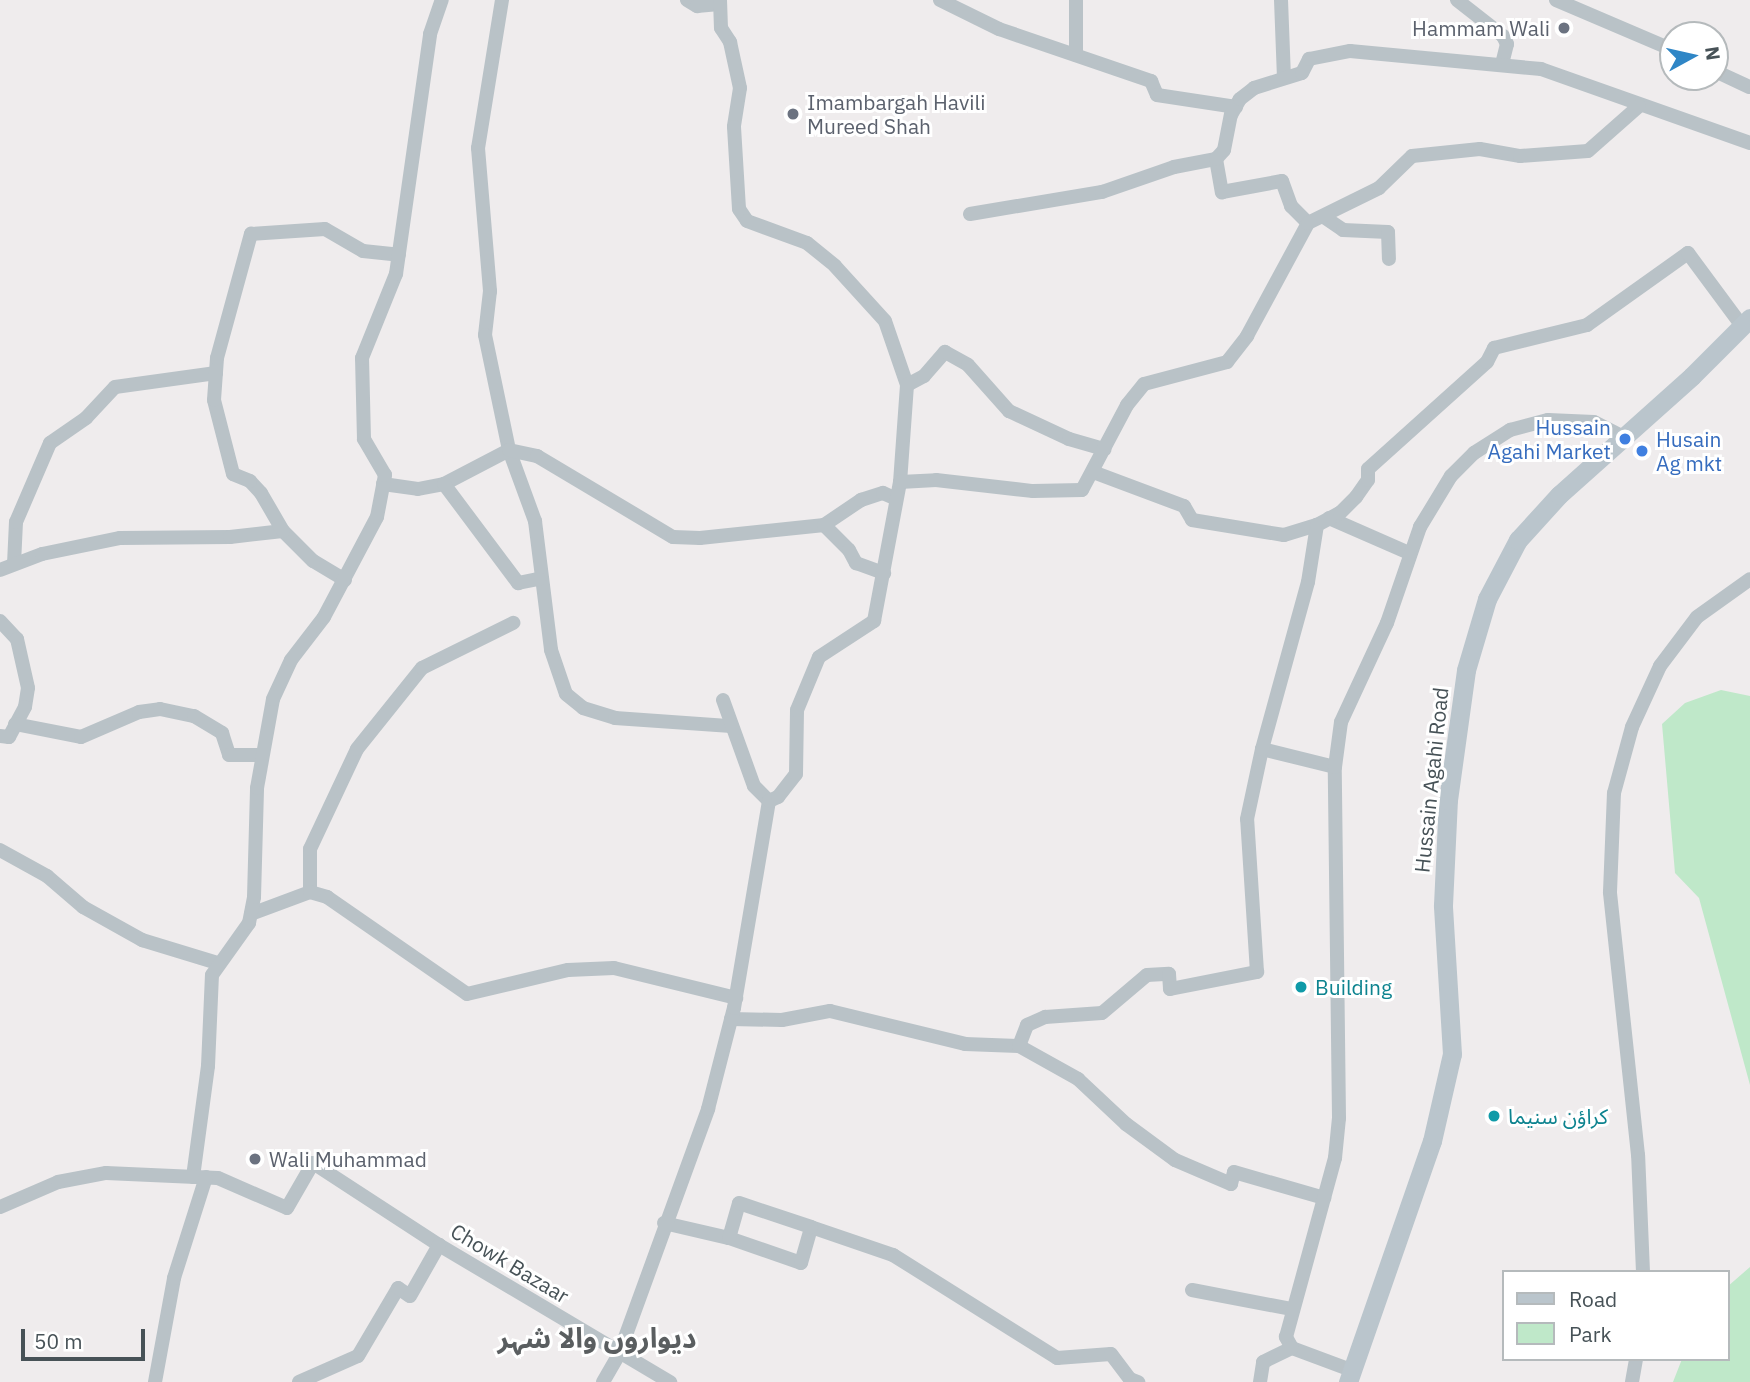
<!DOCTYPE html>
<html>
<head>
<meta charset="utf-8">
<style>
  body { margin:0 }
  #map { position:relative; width:1750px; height:1382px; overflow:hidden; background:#efeced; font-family:"IBM Plex Sans","Noto Sans Arabic",sans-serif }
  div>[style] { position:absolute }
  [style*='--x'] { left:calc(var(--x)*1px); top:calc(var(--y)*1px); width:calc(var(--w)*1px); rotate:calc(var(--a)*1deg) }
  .green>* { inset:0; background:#bfe8c9 }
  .street>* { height:14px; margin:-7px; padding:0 7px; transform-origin:7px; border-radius:7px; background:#b9c2c7 }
  .secondary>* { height:19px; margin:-9.5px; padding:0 9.5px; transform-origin:9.5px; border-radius:9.5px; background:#bac5cc }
  .dots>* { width:19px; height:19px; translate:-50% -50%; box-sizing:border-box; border:4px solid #fff; border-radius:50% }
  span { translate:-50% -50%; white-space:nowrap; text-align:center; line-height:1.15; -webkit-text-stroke:6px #fff; paint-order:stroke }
  .worship-label { font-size:21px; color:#5b616d }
  .right { translate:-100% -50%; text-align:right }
  .left { translate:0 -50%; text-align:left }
  .shop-label { font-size:21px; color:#366cbe }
  .street-label { font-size:21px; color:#475257 }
  .culture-label { font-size:21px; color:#0d838f }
  .district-label { font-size:28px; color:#5a5e60; font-weight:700 }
  .legend { position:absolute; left:1502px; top:1270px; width:228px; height:91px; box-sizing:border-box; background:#fff; border:2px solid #b5babc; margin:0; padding:9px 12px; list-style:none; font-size:21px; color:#475257 }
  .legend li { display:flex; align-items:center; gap:14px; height:35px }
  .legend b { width:35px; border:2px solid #b5babc }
  .north { position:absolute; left:1659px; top:21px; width:70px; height:70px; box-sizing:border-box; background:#fff; border:2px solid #b5babc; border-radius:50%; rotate:82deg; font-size:19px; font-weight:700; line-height:28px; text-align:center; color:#475257 }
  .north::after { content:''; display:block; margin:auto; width:24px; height:32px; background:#2f86c6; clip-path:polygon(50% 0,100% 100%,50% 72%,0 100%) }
  .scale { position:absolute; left:21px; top:1329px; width:124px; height:32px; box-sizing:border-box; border:4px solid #475257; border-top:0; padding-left:9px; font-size:21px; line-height:24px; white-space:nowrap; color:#475257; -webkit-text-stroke:5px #fff; paint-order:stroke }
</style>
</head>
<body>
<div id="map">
  <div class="green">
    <i style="clip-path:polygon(1721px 690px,1750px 696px,1750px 1085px,1699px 898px,1675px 873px,1662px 724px,1685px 703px)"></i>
    <i style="clip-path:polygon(1750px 1267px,1750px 1382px,1673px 1382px,1682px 1359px,1727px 1359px,1727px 1287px)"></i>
  </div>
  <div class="street">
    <i style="--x:502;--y:0;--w:150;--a:99.2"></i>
    <i style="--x:478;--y:148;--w:144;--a:85.2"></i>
    <i style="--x:490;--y:291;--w:44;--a:96.5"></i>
    <i style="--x:485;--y:335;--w:117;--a:78.2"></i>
    <i style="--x:509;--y:450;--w:76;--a:69.9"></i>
    <i style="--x:535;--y:521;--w:130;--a:82.9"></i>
    <i style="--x:551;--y:650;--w:46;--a:71.2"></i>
    <i style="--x:566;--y:694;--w:22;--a:39"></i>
    <i style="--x:583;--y:708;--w:34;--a:17"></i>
    <i style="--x:615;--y:718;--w:113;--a:4"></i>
    <i style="--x:687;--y:0;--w:12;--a:31"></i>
    <i style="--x:697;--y:6;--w:22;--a:-5"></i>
    <i style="--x:720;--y:0;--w:28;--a:88"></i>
    <i style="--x:721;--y:28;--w:17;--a:57"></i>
    <i style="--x:730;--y:42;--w:47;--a:77.7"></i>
    <i style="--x:740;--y:88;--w:39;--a:99"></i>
    <i style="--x:734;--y:127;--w:82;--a:86.5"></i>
    <i style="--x:739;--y:209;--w:14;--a:56"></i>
    <i style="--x:747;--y:221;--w:64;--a:20.1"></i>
    <i style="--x:807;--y:243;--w:36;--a:39"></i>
    <i style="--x:835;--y:266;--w:74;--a:47.7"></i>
    <i style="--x:885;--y:321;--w:68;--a:71"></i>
    <i style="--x:907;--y:385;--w:97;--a:94.1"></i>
    <i style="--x:940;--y:0;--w:66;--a:26.2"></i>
    <i style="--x:999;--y:29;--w:161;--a:18.9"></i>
    <i style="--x:1151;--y:81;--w:15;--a:67"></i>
    <i style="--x:1157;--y:95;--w:80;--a:8.6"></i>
    <i style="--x:1076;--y:0;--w:55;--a:90"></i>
    <i style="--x:1281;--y:0;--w:78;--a:87.8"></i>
    <i style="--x:1457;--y:0;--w:58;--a:38"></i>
    <i style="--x:1503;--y:36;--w:9;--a:63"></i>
    <i style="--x:1507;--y:44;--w:21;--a:104"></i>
    <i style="--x:1556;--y:0;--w:127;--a:23.1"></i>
    <i style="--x:1715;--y:71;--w:38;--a:25"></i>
    <i style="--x:1216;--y:159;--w:34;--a:80"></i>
    <i style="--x:1222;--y:192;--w:61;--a:-10.4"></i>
    <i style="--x:1282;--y:181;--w:27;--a:70"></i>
    <i style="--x:1291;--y:206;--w:24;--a:45"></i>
    <i style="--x:970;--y:214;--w:134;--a:-9.5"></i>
    <i style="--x:1102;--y:192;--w:76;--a:-19.1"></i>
    <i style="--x:1174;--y:167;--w:43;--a:-10.8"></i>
    <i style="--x:1216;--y:159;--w:12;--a:-48"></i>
    <i style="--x:1224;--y:150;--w:36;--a:-79"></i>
    <i style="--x:1231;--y:115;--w:18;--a:-61"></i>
    <i style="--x:1240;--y:99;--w:18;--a:-38"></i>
    <i style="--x:1254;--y:88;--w:50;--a:-17.4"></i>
    <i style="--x:1302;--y:73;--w:16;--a:-63"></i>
    <i style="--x:1309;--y:59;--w:42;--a:-11"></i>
    <i style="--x:1350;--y:51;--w:192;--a:5.4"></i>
    <i style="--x:1541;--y:69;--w:222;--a:19.5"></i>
    <i style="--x:1324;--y:217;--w:23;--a:34"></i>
    <i style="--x:1343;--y:230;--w:45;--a:2.5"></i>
    <i style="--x:1388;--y:232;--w:27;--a:88"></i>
    <i style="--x:907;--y:385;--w:19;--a:-28"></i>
    <i style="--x:924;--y:376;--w:32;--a:-49"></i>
    <i style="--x:945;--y:352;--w:26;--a:29"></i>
    <i style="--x:968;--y:365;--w:62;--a:48.3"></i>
    <i style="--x:1009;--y:411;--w:66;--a:25"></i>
    <i style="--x:1069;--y:439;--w:37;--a:16"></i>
    <i style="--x:1093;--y:472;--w:97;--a:20.5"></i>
    <i style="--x:1184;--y:506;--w:16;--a:60"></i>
    <i style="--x:1192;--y:520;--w:93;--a:9.3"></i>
    <i style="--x:1284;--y:535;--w:34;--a:-17"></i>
    <i style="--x:383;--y:484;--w:35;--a:8"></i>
    <i style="--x:418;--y:489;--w:26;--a:-11"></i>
    <i style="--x:444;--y:484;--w:73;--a:-27.6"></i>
    <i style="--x:509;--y:450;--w:29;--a:12"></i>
    <i style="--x:537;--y:456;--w:158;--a:30.8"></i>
    <i style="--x:673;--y:537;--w:27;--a:2"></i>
    <i style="--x:700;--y:538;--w:125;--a:-6"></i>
    <i style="--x:824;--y:525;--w:45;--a:-34"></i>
    <i style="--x:861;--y:500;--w:23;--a:-18"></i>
    <i style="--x:883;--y:493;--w:12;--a:24"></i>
    <i style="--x:444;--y:484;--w:124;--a:53.2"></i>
    <i style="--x:518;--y:583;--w:21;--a:-11"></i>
    <i style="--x:1329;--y:518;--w:87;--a:23.6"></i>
    <i style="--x:824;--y:525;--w:35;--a:45"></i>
    <i style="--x:849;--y:550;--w:15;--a:62"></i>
    <i style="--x:856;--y:563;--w:30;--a:20"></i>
    <i style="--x:14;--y:564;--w:42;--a:-87.3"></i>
    <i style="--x:16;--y:522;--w:86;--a:-66.7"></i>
    <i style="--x:50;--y:443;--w:44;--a:-34.8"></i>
    <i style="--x:86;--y:418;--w:42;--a:-46.9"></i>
    <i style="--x:115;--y:387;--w:102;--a:-7.9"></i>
    <i style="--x:0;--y:570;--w:45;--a:-20.9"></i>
    <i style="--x:42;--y:554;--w:80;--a:-11.6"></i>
    <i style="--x:120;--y:538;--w:110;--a:-0.5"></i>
    <i style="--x:230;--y:537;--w:53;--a:-6.5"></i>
    <i style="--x:345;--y:580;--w:37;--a:-149"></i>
    <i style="--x:313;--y:561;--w:42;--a:-135"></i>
    <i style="--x:283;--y:531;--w:44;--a:-120.1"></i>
    <i style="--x:261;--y:493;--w:16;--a:-133"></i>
    <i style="--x:250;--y:481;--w:18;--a:-158"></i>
    <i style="--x:233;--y:474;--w:76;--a:-104.4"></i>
    <i style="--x:214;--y:400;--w:42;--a:-85.9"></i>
    <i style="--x:217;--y:358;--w:129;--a:-74.7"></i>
    <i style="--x:251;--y:234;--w:74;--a:-3.9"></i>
    <i style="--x:325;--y:229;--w:44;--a:30.1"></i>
    <i style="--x:363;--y:251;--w:36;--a:6"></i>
    <i style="--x:0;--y:621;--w:25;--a:47"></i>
    <i style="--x:17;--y:639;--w:50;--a:77.3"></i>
    <i style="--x:28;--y:688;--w:19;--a:99"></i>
    <i style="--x:25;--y:707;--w:34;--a:118"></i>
    <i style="--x:9;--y:737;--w:9;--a:-174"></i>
    <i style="--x:723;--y:700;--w:91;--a:70.2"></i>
    <i style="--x:754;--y:786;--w:21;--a:45"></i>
    <i style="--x:15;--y:724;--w:67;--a:11.1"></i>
    <i style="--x:81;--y:737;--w:63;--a:-23.3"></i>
    <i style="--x:139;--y:712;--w:21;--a:-8"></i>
    <i style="--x:160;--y:709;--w:35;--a:12"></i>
    <i style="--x:194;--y:716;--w:33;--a:31"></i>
    <i style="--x:222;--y:733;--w:23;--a:72"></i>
    <i style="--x:229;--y:755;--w:33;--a:0"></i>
    <i style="--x:1262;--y:749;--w:75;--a:13.9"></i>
    <i style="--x:0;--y:850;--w:54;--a:29"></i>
    <i style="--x:47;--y:876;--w:48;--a:40.7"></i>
    <i style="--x:83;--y:907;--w:68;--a:29.2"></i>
    <i style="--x:142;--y:940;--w:78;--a:17"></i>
    <i style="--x:310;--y:892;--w:43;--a:-90"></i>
    <i style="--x:310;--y:849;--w:110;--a:-64.8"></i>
    <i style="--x:357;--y:749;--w:104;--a:-51.3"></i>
    <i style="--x:422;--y:668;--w:102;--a:-26.3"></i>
    <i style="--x:251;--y:914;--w:63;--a:-20.4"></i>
    <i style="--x:310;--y:892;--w:18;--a:16"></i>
    <i style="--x:327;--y:897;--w:170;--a:34.7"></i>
    <i style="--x:467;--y:994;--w:104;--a:-13.4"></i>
    <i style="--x:568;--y:970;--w:46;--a:-2.5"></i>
    <i style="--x:614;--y:968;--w:126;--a:13.8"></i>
    <i style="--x:731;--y:1019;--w:51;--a:1.1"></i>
    <i style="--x:782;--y:1020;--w:49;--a:-10.6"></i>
    <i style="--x:830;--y:1011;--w:139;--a:13.7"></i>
    <i style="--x:965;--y:1044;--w:54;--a:2.1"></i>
    <i style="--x:1019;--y:1046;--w:68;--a:29.2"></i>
    <i style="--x:1078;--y:1079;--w:66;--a:43.2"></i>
    <i style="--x:1126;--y:1124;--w:61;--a:36.3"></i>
    <i style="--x:1175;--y:1160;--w:61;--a:23.2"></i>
    <i style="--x:1231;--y:1184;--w:12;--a:-76"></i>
    <i style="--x:1234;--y:1172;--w:94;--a:16.1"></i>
    <i style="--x:1019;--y:1046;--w:22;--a:-69"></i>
    <i style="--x:1027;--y:1025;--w:20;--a:-24"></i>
    <i style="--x:1045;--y:1017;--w:57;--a:-4"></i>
    <i style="--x:1102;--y:1013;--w:59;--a:-40.2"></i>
    <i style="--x:1147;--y:975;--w:22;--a:-3"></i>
    <i style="--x:1169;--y:974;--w:15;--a:86"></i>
    <i style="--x:1170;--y:989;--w:89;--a:-11.1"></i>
    <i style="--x:1257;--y:972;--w:153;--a:-93.7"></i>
    <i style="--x:1247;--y:819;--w:72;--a:-77.9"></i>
    <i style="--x:1262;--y:749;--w:173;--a:-74.6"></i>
    <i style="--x:1308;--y:582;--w:58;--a:-81"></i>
    <i style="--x:1317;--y:525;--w:26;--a:-28"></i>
    <i style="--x:1340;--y:513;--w:23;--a:-45"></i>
    <i style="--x:1356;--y:497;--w:21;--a:-55"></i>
    <i style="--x:1368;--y:480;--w:11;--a:-90"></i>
    <i style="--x:1368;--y:469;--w:160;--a:-42"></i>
    <i style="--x:1487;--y:362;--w:16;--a:-63"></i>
    <i style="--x:1494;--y:348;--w:96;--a:-13.9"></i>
    <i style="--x:1587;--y:325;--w:124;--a:-35.5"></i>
    <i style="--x:1688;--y:253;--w:91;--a:53.5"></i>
    <i style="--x:193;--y:1177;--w:112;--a:-82.3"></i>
    <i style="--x:208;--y:1066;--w:91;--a:-87.5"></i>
    <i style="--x:212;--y:975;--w:64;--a:-54.6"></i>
    <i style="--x:249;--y:923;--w:26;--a:-79"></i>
    <i style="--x:254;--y:897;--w:109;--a:-88.4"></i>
    <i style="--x:257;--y:788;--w:90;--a:-79.8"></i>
    <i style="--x:273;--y:699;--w:43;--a:-65.2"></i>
    <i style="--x:291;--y:660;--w:54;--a:-52.5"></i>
    <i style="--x:324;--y:617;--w:113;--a:-62.1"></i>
    <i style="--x:377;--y:517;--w:43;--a:-79.2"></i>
    <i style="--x:385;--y:475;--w:42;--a:-120.3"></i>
    <i style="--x:364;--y:439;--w:81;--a:-91.4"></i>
    <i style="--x:362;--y:358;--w:91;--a:-68"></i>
    <i style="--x:396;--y:274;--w:242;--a:-81.9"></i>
    <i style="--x:430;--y:34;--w:36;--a:-71"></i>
    <i style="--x:0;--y:1207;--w:63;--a:-23.3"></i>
    <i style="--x:58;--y:1182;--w:49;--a:-10.6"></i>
    <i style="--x:106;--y:1173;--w:112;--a:2.6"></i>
    <i style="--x:218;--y:1178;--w:75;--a:23.5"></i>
    <i style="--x:287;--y:1208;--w:52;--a:-60"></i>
    <i style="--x:313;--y:1163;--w:150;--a:33.1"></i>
    <i style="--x:439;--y:1245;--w:269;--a:30.7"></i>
    <i style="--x:664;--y:1223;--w:67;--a:13"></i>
    <i style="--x:729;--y:1238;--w:76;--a:19.1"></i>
    <i style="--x:801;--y:1263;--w:37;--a:-74"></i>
    <i style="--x:811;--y:1227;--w:87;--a:18.9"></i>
    <i style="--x:893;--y:1255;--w:194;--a:32.1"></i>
    <i style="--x:1057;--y:1358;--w:54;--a:-4.2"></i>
    <i style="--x:1111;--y:1354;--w:31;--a:53"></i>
    <i style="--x:1130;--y:1379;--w:9;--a:21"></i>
    <i style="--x:729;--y:1238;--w:36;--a:-74"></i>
    <i style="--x:739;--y:1203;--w:76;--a:18.4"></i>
    <i style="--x:1643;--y:1272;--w:117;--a:-92.4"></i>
    <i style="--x:1638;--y:1155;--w:264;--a:-96.1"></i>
    <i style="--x:1610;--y:892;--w:99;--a:-87.7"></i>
    <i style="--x:1614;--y:793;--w:68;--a:-74.7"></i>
    <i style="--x:1632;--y:727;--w:67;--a:-65.3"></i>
    <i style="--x:1660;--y:666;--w:61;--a:-52.9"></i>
    <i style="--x:1697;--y:617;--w:65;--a:-35.6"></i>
    <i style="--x:1192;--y:1290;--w:102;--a:10.8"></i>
    <i style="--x:1351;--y:1370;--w:63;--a:-159.6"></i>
    <i style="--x:1292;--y:1348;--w:13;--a:-119"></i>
    <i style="--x:1286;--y:1337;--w:186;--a:-74.7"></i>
    <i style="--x:1335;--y:1158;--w:40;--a:-84.3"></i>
    <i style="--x:1339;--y:1118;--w:351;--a:-90.7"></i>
    <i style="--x:1335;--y:767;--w:45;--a:-82.4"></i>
    <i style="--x:1341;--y:722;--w:109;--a:-65.1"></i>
    <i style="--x:1387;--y:623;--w:102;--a:-71"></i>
    <i style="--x:1420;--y:527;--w:60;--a:-58.7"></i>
    <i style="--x:1451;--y:476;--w:33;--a:-45"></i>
    <i style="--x:1474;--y:453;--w:43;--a:-32.6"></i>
    <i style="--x:1510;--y:430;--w:39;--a:-15"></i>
    <i style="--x:1548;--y:420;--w:46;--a:2.5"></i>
    <i style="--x:1594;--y:422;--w:33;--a:27"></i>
    <i style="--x:155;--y:1382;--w:106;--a:-79.6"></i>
    <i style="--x:174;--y:1278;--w:106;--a:-72.4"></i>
    <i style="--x:299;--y:1382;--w:64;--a:-23.8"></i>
    <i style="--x:358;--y:1356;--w:79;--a:-59.5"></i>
    <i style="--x:398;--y:1288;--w:14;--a:34"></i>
    <i style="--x:410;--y:1296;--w:59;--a:-60.4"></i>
    <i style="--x:603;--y:1382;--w:32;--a:-60"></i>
    <i style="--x:619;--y:1354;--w:261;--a:-70"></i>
    <i style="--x:708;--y:1109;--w:104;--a:-75.6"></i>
    <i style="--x:734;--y:1008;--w:210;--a:-80.4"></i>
    <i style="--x:769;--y:801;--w:10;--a:-24"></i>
    <i style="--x:778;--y:797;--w:29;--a:-52"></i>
    <i style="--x:796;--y:774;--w:64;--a:-89.1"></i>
    <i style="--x:797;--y:710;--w:57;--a:-67.5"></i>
    <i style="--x:819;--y:657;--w:66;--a:-33.2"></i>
    <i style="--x:874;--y:621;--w:141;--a:-79.4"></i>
    <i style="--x:900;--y:482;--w:36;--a:-3"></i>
    <i style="--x:936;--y:480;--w:98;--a:6.5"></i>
    <i style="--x:1033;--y:491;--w:49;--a:-1.2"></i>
    <i style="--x:1082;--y:490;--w:96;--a:-62.1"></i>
    <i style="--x:1127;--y:405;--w:27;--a:-51"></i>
    <i style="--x:1144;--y:384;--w:86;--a:-14.8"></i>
    <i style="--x:1227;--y:362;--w:33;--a:-52"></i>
    <i style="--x:1247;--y:336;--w:128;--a:-61.6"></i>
    <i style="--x:1308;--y:223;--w:79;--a:-26.2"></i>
    <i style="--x:1379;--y:188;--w:46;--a:-44.1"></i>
    <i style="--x:1412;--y:156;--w:68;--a:-5.9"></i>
    <i style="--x:1480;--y:149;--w:41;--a:9.9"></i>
    <i style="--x:1520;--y:156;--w:68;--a:-4.2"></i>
    <i style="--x:1588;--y:151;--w:68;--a:-41.4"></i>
    <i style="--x:1260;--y:1382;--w:20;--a:-81"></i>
    <i style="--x:1263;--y:1362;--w:32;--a:-26"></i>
    <i style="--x:1632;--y:1382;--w:23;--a:-80"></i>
  </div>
  <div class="secondary">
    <i style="--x:1348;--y:1382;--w:255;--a:-70.8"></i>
    <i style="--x:1432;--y:1141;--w:89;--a:-77.1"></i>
    <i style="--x:1452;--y:1054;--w:149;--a:-93.5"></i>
    <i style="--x:1443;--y:905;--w:105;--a:-87.3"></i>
    <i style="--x:1448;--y:800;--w:131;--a:-82.1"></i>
    <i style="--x:1466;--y:670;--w:74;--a:-73.5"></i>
    <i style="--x:1487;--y:599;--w:67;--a:-62.3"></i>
    <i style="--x:1518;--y:540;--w:61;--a:-47.7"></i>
    <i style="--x:1559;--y:495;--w:178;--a:-41.8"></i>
    <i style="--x:1692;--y:376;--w:82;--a:-45"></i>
  </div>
  <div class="dots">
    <i style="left:1564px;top:28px;background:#6b7280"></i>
    <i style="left:793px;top:114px;background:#6b7280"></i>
    <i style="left:1625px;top:439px;background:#3f7fe0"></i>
    <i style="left:1642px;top:451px;background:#3f7fe0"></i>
    <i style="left:1301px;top:987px;background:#0f9aa8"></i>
    <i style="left:1494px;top:1116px;background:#0f9aa8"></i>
    <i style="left:255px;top:1159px;background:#6b7280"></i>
  </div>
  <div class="worship-label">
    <span class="right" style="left:1550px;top:28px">Hammam Wali</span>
    <span class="left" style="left:807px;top:114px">Imambargah Havili<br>Mureed Shah</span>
    <span class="left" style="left:269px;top:1159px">Wali Muhammad</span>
  </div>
  <div class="shop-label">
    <span class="right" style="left:1611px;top:439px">Hussain<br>Agahi Market</span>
    <span class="left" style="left:1656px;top:451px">Husain<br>Ag mkt</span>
  </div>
  <div class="street-label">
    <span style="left:1431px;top:780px;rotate:-84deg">Hussain Agahi Road</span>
    <span style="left:510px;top:1263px;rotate:31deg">Chowk Bazaar</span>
  </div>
  <div class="culture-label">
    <span class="left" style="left:1315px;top:987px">Building</span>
    <span class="left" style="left:1508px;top:1116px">کراؤن سنیما</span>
  </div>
  <div class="district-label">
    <span style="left:597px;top:1338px">دیواروں والا شہر</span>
  </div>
  <ul class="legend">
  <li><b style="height:9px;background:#bac5cc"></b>Road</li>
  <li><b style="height:19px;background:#bfe8c9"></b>Park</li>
  </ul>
  <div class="north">N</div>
  <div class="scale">50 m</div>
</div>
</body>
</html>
